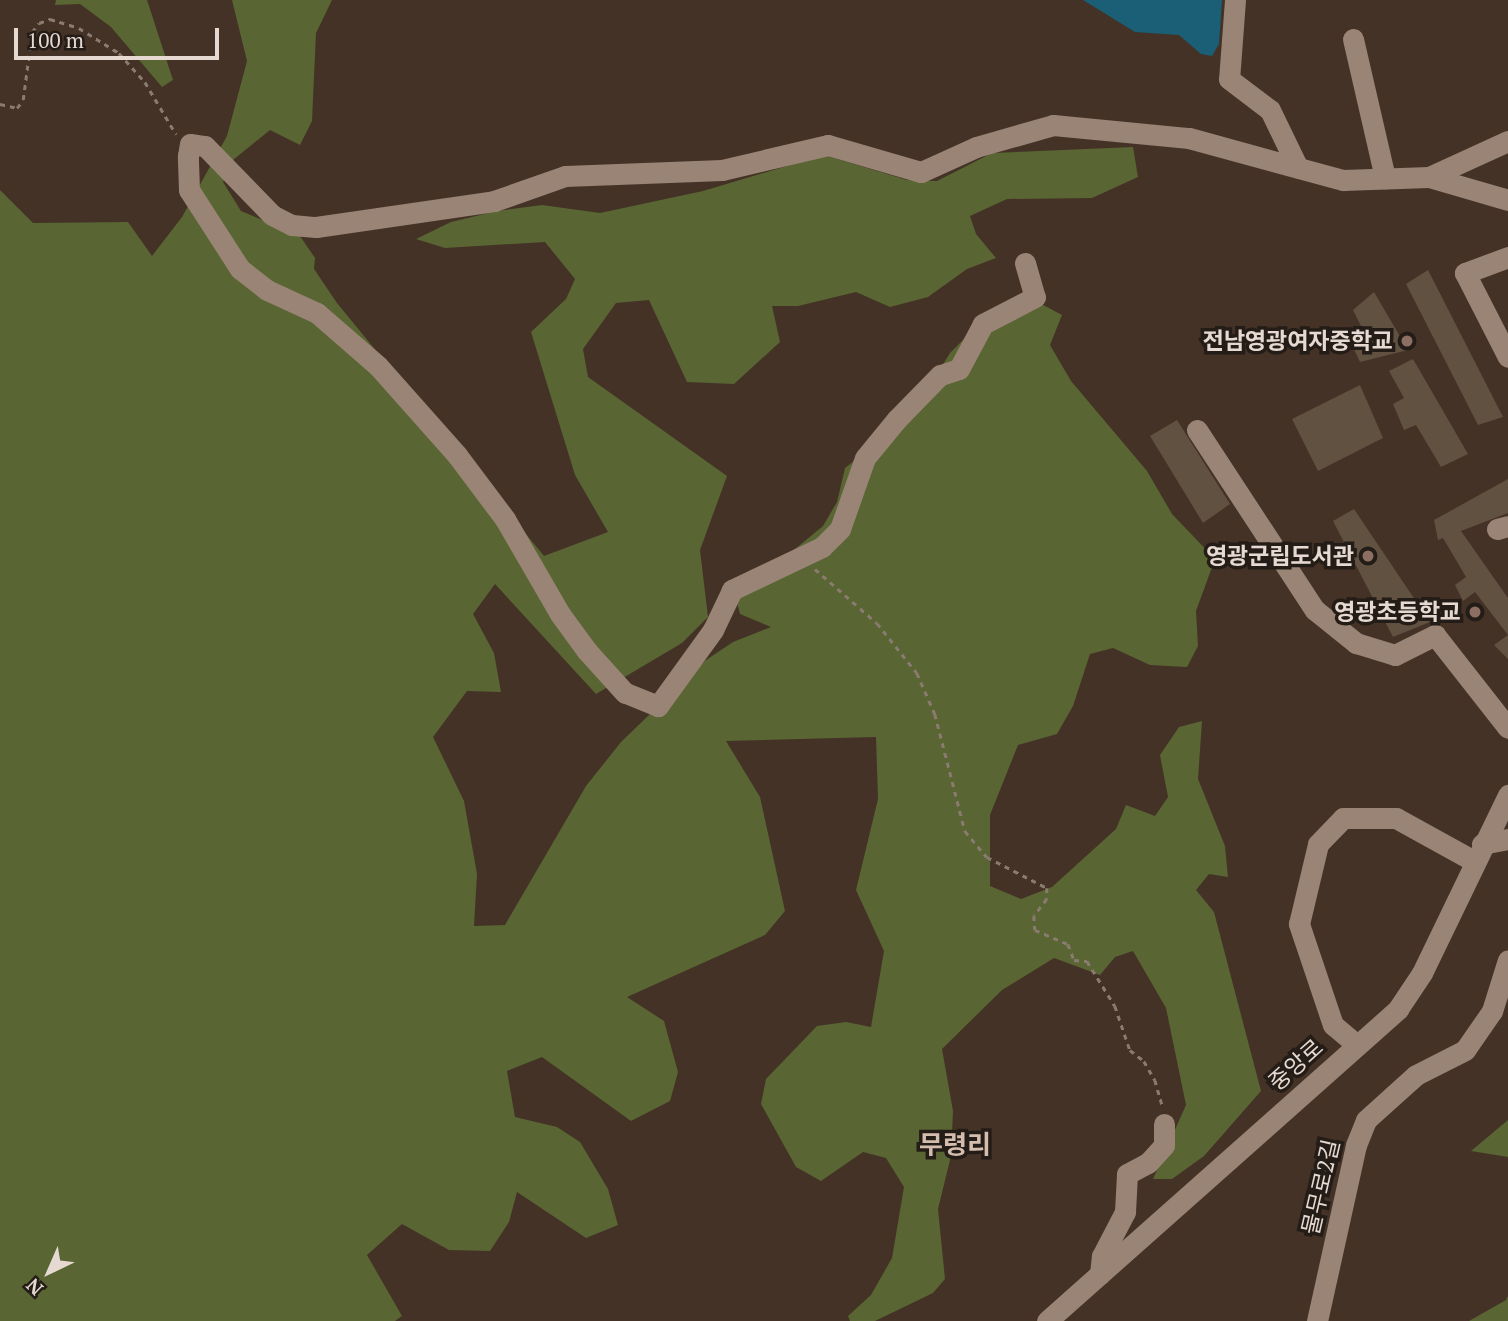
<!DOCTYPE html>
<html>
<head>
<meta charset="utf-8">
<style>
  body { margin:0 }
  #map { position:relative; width:1508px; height:1321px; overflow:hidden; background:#443226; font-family:"PT Serif","Noto Sans KR",serif }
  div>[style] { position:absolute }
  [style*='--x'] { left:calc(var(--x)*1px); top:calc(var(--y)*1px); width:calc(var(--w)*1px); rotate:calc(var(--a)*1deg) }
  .forest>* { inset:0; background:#596532 }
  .water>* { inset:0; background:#1a5f76 }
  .building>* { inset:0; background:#605140 }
  .path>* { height:2.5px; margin-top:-1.25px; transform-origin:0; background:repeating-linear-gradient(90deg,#8a7b71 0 5px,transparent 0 10px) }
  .minor>* { height:21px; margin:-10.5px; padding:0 10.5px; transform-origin:10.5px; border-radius:10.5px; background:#998476 }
  .dots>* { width:19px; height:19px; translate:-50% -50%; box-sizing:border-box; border:4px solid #241c16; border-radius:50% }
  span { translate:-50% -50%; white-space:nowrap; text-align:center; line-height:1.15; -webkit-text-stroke:7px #241c16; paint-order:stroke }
  .poi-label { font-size:23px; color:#e5d9d1; font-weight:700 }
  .right { translate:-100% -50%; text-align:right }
  .street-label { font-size:23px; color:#e5d9d1 }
  .quarter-label { font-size:26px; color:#d4bdae; font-weight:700 }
  .north { position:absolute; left:14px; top:1237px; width:70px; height:70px; -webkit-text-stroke:5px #241c16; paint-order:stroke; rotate:224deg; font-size:19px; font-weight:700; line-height:28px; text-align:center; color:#e5d9d1 }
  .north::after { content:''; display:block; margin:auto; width:24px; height:32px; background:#e5d9d1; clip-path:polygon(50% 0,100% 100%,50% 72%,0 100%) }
  .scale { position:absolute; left:14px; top:28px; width:205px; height:32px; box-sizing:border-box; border:4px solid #e5d9d1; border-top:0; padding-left:9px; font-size:21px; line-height:24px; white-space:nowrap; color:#e5d9d1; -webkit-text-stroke:5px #241c16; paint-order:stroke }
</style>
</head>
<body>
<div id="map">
  <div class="forest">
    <i style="clip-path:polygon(56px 0,147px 0,173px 80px,162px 87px,111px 27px,80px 4px,55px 5px)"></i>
    <i style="clip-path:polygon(232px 0,332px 0,316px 33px,312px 121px,300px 145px,270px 130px,233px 160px,223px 182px,241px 211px,300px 236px,315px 258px,314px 269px,337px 303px,544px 556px,608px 532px,575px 475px,531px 332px,566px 299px,575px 279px,545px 242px,445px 248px,416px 239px,451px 222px,497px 211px,542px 205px,600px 213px,703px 191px,824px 155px,907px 180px,937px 181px,992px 153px,1133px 147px,1138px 177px,1092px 198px,1007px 199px,970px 216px,976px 234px,996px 258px,967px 269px,928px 297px,890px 307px,856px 292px,798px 306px,772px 306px,780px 342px,734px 384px,687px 382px,649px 300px,616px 303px,583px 349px,588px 377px,727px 476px,700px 550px,708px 617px,682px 643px,596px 694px,495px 584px,473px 614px,494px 653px,501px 692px,467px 691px,433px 737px,464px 801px,477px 874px,474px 926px,505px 925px,586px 786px,621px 742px,706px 660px,733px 642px,771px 627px,740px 614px,731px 580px,766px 573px,823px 526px,837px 502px,845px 468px,911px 416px,950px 353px,974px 329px,1030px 298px,1062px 315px,1050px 345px,1071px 381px,1147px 471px,1172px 514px,1215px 559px,1196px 611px,1198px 646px,1187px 667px,1150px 665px,1113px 648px,1090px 654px,1073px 706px,1057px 734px,1018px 745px,990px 815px,990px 886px,1021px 899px,1052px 887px,1116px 829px,1126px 805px,1155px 816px,1168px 797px,1160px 755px,1179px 727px,1202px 721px,1198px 779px,1225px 846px,1228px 877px,1209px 874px,1196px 890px,1214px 912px,1261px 1091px,1204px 1156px,1172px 1179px,1153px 1179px,1186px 1105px,1166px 1008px,1133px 951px,1115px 957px,1100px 975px,1054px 958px,1002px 990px,942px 1049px,953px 1111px,951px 1156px,938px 1209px,945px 1279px,933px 1293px,875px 1321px,850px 1321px,848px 1316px,871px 1295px,892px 1258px,904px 1187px,886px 1158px,863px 1152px,821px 1181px,796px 1167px,761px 1104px,766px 1079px,817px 1026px,846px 1022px,871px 1027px,884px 951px,856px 890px,878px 799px,876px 737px,726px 741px,760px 797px,785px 911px,765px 935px,627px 997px,664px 1021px,678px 1072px,670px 1101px,631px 1121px,542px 1057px,507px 1071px,515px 1117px,557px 1127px,580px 1142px,608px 1189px,618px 1225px,586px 1238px,517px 1192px,509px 1222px,490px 1251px,449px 1250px,402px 1224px,367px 1255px,402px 1316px,395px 1321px,0 1321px,0 190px,33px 223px,128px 222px,152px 256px,182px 217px,227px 136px,247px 61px)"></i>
    <i style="clip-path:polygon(1508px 1120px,1508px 1157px,1471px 1151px)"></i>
    <i style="clip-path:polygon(1508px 1296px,1508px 1321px,1469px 1321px,1506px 1300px)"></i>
  </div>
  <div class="water">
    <i style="clip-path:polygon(1083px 0,1222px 0,1219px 44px,1212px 56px,1201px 54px,1179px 35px,1135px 32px)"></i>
  </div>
  <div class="building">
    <i style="clip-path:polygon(1428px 270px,1503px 417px,1478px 425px,1406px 284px)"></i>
    <i style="clip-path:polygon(1374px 292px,1408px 350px,1360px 362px,1351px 343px,1365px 334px,1353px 310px)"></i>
    <i style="clip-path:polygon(1413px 359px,1468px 454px,1441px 467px,1416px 425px,1404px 430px,1393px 404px,1404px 398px,1389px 371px)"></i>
    <i style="clip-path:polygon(1360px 385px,1383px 438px,1318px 471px,1292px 419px)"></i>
    <i style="clip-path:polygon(1177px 420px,1230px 504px,1203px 523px,1150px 436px)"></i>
    <i style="clip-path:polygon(1508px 479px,1508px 513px,1461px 531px,1508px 598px,1508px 659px,1494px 645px,1508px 635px,1475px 592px,1463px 601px,1455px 585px,1466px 577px,1443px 538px,1438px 540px,1434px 520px)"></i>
    <i style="clip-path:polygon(1354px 509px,1430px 622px,1393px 637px,1333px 521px)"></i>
  </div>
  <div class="path">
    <i style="--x:0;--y:104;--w:17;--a:13"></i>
    <i style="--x:17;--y:108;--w:10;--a:-53"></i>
    <i style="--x:23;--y:100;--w:69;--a:-82.5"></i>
    <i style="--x:32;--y:32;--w:11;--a:-52"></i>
    <i style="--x:39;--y:23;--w:12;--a:-20"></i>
    <i style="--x:50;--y:19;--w:30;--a:17"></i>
    <i style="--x:79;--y:28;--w:47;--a:32"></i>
    <i style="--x:119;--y:53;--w:39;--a:48"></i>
    <i style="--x:145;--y:82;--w:61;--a:59.2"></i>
    <i style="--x:815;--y:569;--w:82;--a:41.1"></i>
    <i style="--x:877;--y:623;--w:64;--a:51.3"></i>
    <i style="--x:917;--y:673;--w:45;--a:66.3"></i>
    <i style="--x:935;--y:714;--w:121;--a:75.6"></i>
    <i style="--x:965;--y:831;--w:34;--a:50"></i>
    <i style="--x:987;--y:857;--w:68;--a:27.3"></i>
    <i style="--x:1047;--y:888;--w:11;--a:90"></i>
    <i style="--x:1047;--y:899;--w:21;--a:127"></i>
    <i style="--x:1034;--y:916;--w:14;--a:86"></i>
    <i style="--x:1035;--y:930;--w:36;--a:23"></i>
    <i style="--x:1068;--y:944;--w:17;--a:69"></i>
    <i style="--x:1074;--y:960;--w:13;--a:4"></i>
    <i style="--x:1087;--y:961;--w:53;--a:58.1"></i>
    <i style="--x:1115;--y:1006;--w:46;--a:71.2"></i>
    <i style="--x:1130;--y:1050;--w:18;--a:38"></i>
    <i style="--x:1144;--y:1061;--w:22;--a:60"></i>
    <i style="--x:1155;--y:1080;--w:29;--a:74"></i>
  </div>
  <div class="minor">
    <i style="--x:1235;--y:0;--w:79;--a:94.3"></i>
    <i style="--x:1229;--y:79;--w:51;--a:37.1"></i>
    <i style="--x:1270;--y:110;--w:64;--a:64.2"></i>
    <i style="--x:1353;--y:39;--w:143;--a:77"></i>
    <i style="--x:1429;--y:177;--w:87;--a:-24.5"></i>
    <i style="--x:1508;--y:257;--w:46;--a:159.6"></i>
    <i style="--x:1465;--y:273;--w:94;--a:62.9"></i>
    <i style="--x:1025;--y:263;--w:35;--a:74"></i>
    <i style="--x:1035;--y:297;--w:59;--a:152.6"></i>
    <i style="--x:983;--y:324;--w:51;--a:118.1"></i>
    <i style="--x:959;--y:369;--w:20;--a:162"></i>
    <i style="--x:940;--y:375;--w:62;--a:134.3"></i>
    <i style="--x:897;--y:419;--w:50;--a:129.4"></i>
    <i style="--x:865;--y:458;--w:75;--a:109.4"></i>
    <i style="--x:840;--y:529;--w:25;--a:135"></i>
    <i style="--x:822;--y:547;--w:100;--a:154.5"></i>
    <i style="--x:732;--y:590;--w:44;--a:115.4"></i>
    <i style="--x:713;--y:630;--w:94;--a:125.9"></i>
    <i style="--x:658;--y:706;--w:35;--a:-158"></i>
    <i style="--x:625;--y:693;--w:57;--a:-132.1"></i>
    <i style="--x:587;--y:651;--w:46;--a:-126.1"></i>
    <i style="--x:560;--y:614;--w:110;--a:-120.1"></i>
    <i style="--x:505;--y:519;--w:80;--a:-126.9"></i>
    <i style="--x:457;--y:455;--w:119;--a:-131.6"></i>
    <i style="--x:378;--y:366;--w:81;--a:-139"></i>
    <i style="--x:317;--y:313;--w:55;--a:-155.3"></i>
    <i style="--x:267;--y:290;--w:34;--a:-142"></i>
    <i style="--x:240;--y:269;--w:94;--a:-122.8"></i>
    <i style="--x:189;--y:190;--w:34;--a:-92"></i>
    <i style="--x:188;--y:156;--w:12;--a:-81"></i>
    <i style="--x:190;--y:144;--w:15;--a:8"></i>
    <i style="--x:205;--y:146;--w:96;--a:45.8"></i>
    <i style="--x:272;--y:215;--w:22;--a:27"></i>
    <i style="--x:292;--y:225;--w:24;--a:5"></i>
    <i style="--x:316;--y:227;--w:180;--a:-8.3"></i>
    <i style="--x:494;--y:201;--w:75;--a:-19.4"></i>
    <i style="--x:565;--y:176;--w:157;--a:-2.2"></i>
    <i style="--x:722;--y:170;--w:109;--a:-13.3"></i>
    <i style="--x:828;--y:145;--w:97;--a:16.2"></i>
    <i style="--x:921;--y:172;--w:60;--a:-24.4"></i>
    <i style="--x:976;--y:147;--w:80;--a:-15.9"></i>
    <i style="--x:1053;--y:125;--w:137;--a:5.5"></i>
    <i style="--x:1189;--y:138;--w:160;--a:15.3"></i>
    <i style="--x:1343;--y:180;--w:86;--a:-2"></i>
    <i style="--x:1429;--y:177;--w:82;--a:16.2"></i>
    <i style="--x:1197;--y:430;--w:215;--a:56.8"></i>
    <i style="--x:1315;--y:610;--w:53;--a:38.8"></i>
    <i style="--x:1356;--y:643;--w:41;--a:17.1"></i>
    <i style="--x:1395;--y:655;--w:45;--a:-26.6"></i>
    <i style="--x:1435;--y:635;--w:118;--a:51.9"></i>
    <i style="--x:1497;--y:529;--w:11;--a:-15"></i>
    <i style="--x:1482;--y:844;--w:26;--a:-11"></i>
    <i style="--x:1357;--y:1045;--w:31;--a:-140"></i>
    <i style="--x:1333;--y:1025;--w:107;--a:-108.6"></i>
    <i style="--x:1299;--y:924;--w:82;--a:-76.6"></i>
    <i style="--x:1318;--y:844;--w:36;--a:-46"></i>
    <i style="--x:1343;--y:818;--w:53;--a:0"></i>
    <i style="--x:1396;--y:818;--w:89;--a:28.9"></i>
    <i style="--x:1100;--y:1274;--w:18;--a:-84"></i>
    <i style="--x:1102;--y:1256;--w:50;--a:-62.4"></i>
    <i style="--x:1125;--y:1212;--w:38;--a:-87"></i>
    <i style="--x:1127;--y:1174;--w:24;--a:-28"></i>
    <i style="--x:1148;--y:1163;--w:24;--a:-48"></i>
    <i style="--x:1164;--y:1145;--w:21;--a:-90"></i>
    <i style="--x:1047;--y:1321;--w:470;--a:-41.6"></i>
    <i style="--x:1398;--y:1009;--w:43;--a:-56.3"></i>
    <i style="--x:1422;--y:973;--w:198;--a:-64.2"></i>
    <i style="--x:1317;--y:1321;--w:180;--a:-77.5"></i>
    <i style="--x:1356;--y:1145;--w:27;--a:-68"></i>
    <i style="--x:1366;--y:1120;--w:67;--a:-42"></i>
    <i style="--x:1416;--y:1075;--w:55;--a:-27"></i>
    <i style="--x:1465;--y:1050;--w:47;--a:-55.3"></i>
    <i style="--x:1492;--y:1011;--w:53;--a:-72.6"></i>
  </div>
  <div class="dots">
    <i style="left:1407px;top:341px;background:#8d6e63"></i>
    <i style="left:1368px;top:556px;background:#8d6e63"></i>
    <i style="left:1475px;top:612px;background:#8d6e63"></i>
  </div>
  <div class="poi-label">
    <span class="right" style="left:1393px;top:341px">전남영광여자중학교</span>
    <span class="right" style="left:1354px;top:556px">영광군립도서관</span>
    <span class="right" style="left:1461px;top:612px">영광초등학교</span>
  </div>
  <div class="street-label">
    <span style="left:1296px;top:1065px;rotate:-42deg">중앙로</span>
    <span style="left:1321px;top:1187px;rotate:-77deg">물무로2길</span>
  </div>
  <div class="quarter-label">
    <span style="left:955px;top:1145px">무령리</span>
  </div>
  <div class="north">N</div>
  <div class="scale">100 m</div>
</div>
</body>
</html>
